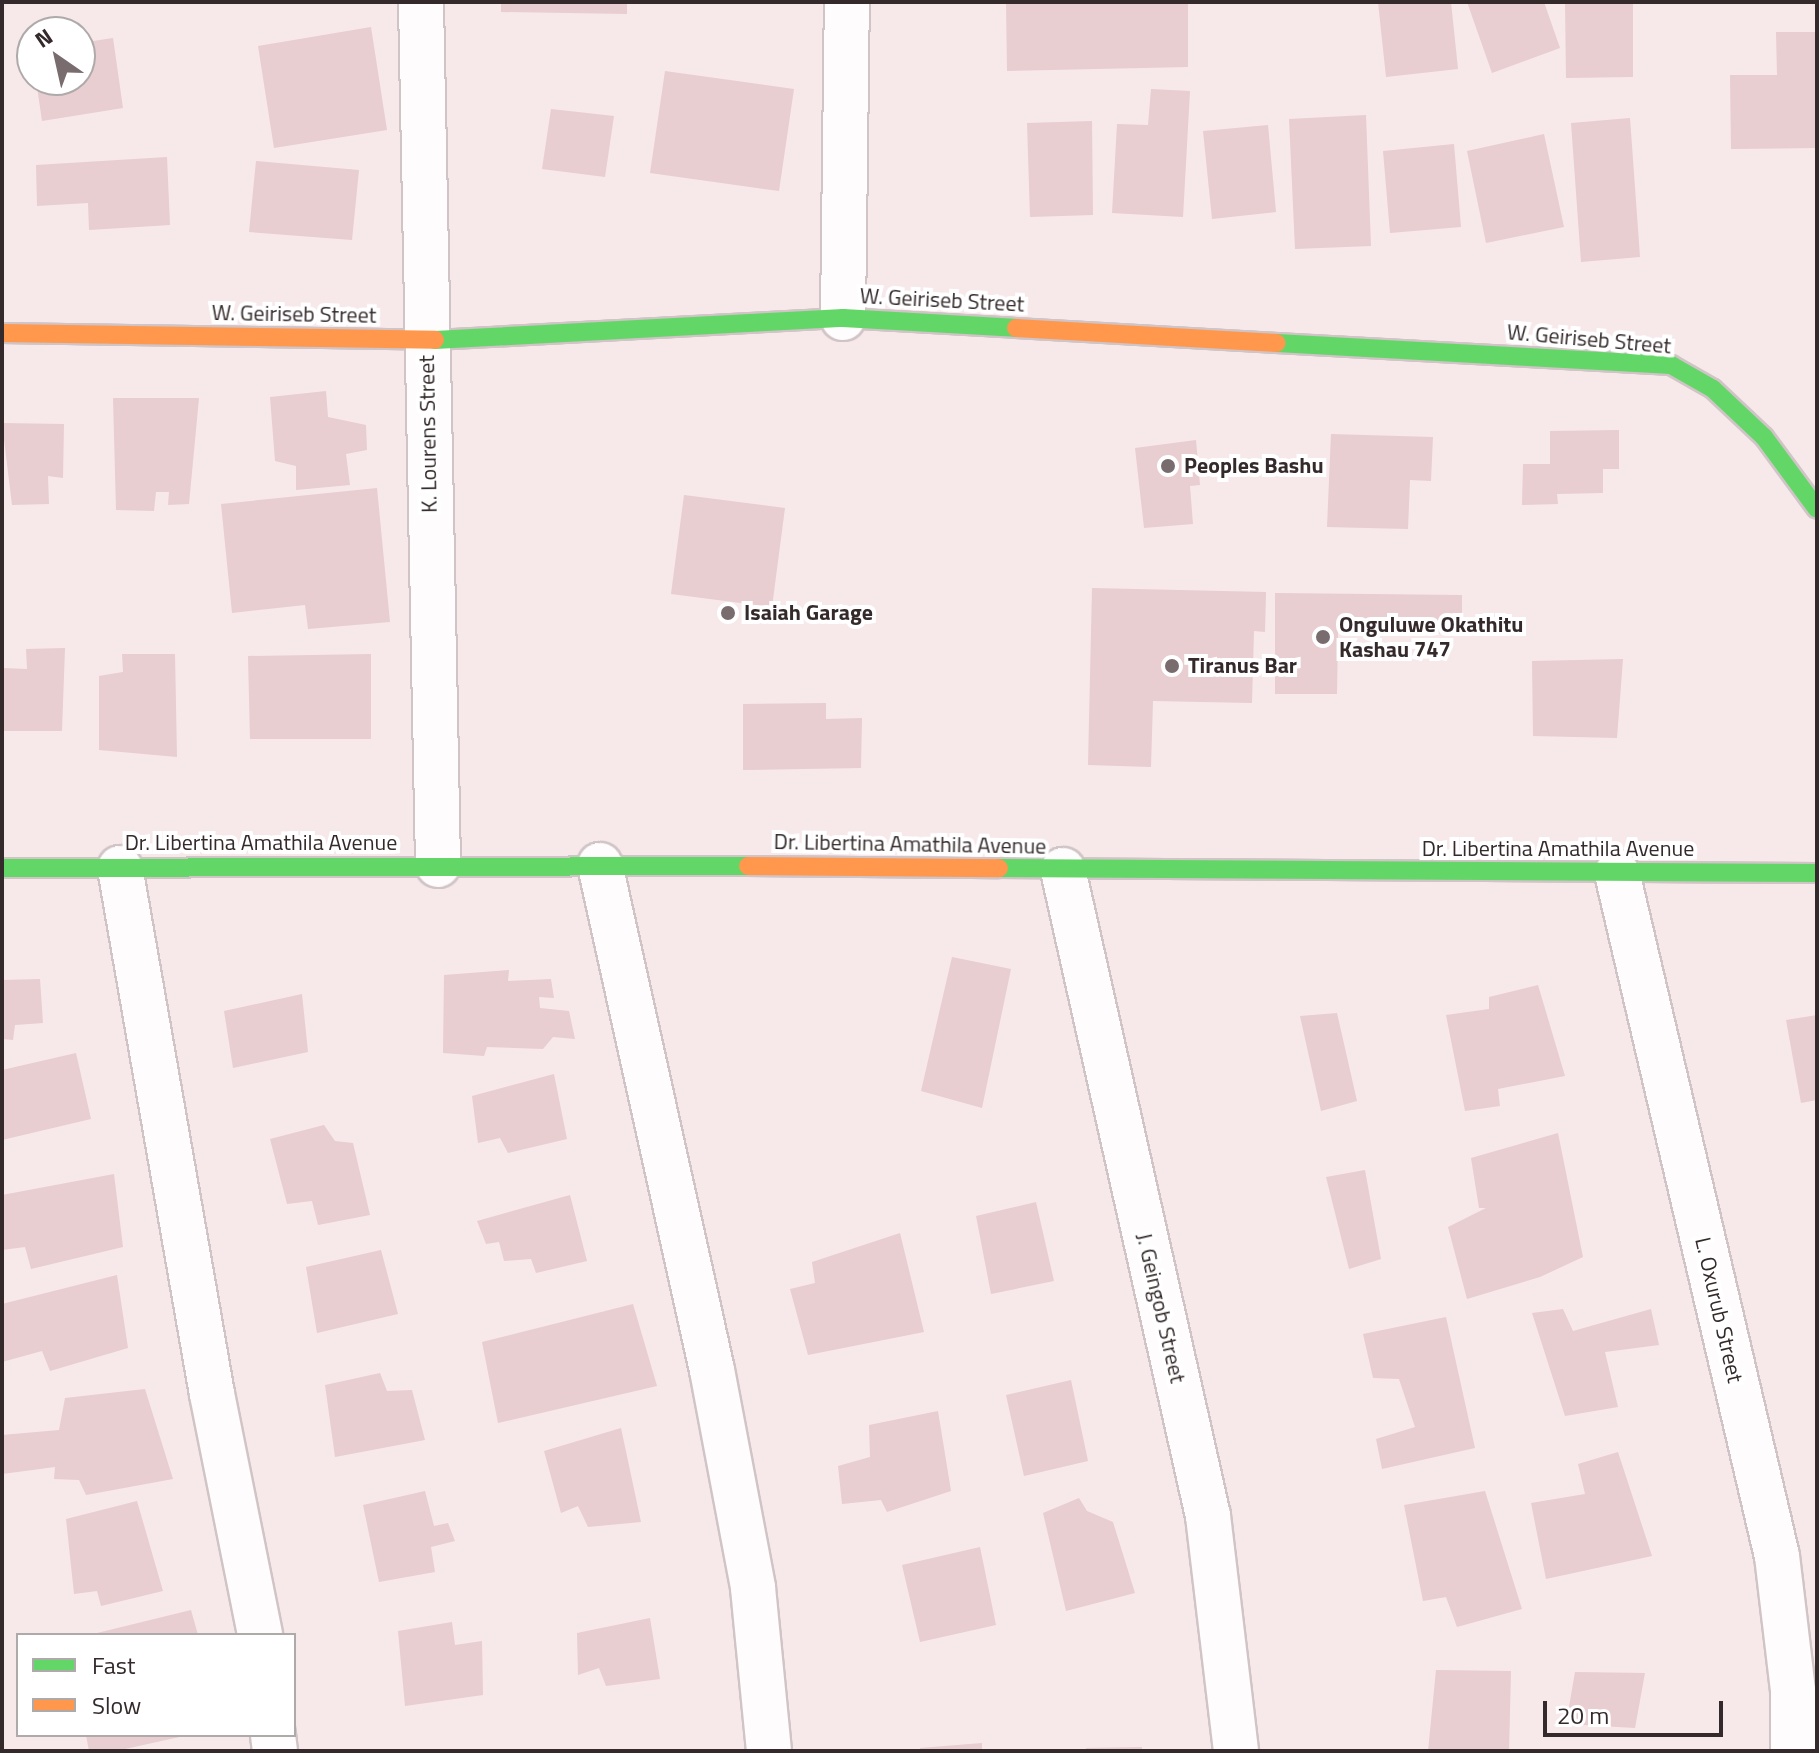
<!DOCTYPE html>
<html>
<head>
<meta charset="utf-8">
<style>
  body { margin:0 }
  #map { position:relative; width:1819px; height:1753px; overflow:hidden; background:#f7e8ea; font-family:"Titillium Web",sans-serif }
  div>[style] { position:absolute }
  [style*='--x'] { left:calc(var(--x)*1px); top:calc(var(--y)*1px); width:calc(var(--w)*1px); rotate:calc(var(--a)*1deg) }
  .building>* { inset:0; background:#e8cdd1 }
  .roads { filter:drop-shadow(2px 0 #d0c4c6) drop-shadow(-2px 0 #d0c4c6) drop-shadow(0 2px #d0c4c6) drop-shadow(0 -2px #d0c4c6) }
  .street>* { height:44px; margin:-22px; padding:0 22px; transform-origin:22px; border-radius:22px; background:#fefcfc }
  .fast>* { height:18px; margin:-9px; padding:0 9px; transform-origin:9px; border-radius:9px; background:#63d668 }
  .slow>* { height:18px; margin:-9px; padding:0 9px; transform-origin:9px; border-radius:9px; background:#ff974d }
  .dots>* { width:22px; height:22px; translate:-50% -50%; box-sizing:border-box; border:4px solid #fff; border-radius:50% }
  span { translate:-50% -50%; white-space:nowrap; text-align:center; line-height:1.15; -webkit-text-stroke:8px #fff; paint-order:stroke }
  .street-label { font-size:22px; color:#342a2b }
  .poi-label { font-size:22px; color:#342a2b; font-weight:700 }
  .left { translate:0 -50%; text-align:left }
  .frame { position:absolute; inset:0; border:4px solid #342a2b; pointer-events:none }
  .legend { position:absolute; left:16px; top:1633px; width:280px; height:104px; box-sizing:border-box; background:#fff; border:2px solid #aeaaaa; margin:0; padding:10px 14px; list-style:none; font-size:24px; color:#342a2b }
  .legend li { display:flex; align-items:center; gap:16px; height:40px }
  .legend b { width:40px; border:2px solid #aeaaaa }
  .north { position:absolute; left:16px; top:16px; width:80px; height:80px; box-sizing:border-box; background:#fff; border:2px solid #aeaaaa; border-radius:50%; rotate:326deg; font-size:22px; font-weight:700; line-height:32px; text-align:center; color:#342a2b }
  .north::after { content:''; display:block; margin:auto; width:28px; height:36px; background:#786c6e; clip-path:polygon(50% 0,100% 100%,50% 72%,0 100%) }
  .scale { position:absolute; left:1543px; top:1701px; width:180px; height:36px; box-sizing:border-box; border:4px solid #342a2b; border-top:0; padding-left:10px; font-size:24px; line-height:28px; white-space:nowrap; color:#342a2b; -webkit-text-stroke:6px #fff; paint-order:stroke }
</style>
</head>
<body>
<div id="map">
  <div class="building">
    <i style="clip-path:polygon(501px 2px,627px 2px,627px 14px,501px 12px)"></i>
    <i style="clip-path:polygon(1006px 2px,1188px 2px,1188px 67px,1007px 71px)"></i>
    <i style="clip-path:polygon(1378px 2px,1451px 2px,1458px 69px,1386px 77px)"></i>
    <i style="clip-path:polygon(1467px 2px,1544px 2px,1560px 48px,1492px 73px)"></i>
    <i style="clip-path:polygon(1565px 2px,1633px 2px,1633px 77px,1566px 78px)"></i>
    <i style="clip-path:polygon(371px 27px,387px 130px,274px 148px,258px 46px)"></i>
    <i style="clip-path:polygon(1776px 32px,1817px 32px,1817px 148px,1731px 149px,1730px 75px,1777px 75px)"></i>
    <i style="clip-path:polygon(113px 38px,123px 108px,42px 121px,36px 80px,80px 80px,80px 43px)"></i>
    <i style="clip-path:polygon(665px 71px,794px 89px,779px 191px,650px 173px)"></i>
    <i style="clip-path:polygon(1151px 89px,1190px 91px,1183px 217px,1112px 213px,1117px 124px,1148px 125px)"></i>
    <i style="clip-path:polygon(551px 109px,614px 116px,605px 177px,542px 169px)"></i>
    <i style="clip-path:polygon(1366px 115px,1371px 246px,1295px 249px,1289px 119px)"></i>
    <i style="clip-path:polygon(1630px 118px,1640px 257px,1581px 262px,1571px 123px)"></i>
    <i style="clip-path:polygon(1092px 121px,1093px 215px,1030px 217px,1027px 123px)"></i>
    <i style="clip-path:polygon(1268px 125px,1276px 212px,1212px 219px,1203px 131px)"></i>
    <i style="clip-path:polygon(1544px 134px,1564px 227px,1486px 243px,1467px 151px)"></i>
    <i style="clip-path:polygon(1454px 144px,1461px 227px,1390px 233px,1383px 151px)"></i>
    <i style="clip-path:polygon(167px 157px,170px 225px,89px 230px,88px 203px,37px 206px,36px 165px)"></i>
    <i style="clip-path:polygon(256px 161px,359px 170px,352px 240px,249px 232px)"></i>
    <i style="clip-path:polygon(326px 391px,328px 417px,366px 425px,367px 450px,346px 454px,350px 485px,296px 490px,296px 466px,275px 461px,270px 397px)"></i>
    <i style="clip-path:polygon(113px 398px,199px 398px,189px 504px,168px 505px,169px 492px,156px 492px,154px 511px,116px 510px)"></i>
    <i style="clip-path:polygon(2px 423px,64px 424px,63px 478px,48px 476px,49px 504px,12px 505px)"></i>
    <i style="clip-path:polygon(1619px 430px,1619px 469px,1603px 469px,1603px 493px,1557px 494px,1558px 504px,1522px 505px,1523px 464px,1550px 464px,1550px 431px)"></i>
    <i style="clip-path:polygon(1331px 434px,1433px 437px,1431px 481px,1410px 480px,1408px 529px,1327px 527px)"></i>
    <i style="clip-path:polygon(1196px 440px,1200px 485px,1190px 486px,1193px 524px,1144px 528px,1135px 448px)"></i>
    <i style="clip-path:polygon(377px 488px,390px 622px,308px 629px,305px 605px,232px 613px,221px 504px)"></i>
    <i style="clip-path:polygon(684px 495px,785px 508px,772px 607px,671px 594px)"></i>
    <i style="clip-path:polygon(1092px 588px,1266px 592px,1265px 632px,1254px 631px,1252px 703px,1153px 701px,1151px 767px,1088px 765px)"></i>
    <i style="clip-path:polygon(1275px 593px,1462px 595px,1462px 634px,1338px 632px,1337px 694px,1275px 694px)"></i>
    <i style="clip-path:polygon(65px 648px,62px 731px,2px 731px,2px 668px,27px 669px,26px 649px)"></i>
    <i style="clip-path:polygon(122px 654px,175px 654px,177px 757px,99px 750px,99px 676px,123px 672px)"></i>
    <i style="clip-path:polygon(371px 654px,371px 739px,250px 739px,248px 656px)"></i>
    <i style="clip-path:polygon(1623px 659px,1617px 738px,1533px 736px,1532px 661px)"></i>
    <i style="clip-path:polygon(826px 703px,826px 719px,862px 718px,861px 768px,743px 770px,743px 704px)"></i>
    <i style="clip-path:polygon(952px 957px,1011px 969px,982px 1108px,921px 1091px)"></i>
    <i style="clip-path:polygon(509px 970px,508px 981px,551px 979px,554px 998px,539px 997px,540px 1008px,569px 1011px,575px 1039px,553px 1037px,543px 1049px,487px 1047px,484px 1056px,443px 1053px,444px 975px)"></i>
    <i style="clip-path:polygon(40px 979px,43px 1023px,15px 1025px,13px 1040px,2px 1039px,2px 980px)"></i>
    <i style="clip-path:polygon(1538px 985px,1565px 1076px,1498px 1089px,1500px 1106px,1465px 1111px,1446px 1015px,1489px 1009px,1489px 997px)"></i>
    <i style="clip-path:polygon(302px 994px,308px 1052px,233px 1068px,224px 1011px)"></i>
    <i style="clip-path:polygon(1337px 1013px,1357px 1101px,1321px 1111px,1300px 1016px)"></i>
    <i style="clip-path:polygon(1817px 1015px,1817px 1100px,1801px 1103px,1786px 1020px)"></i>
    <i style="clip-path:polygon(76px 1053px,91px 1119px,2px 1140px,2px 1070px)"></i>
    <i style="clip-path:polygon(554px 1074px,567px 1139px,508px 1153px,500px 1138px,478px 1143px,472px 1096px)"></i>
    <i style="clip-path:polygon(324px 1125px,335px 1141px,353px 1143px,370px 1215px,318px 1225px,312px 1201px,287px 1204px,270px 1139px)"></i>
    <i style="clip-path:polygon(1558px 1133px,1583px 1257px,1540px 1277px,1467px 1299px,1448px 1227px,1486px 1208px,1479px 1208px,1471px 1158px)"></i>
    <i style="clip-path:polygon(1365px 1170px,1381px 1259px,1349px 1269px,1326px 1177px)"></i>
    <i style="clip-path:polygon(114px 1174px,123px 1247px,31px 1269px,25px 1247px,2px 1250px,2px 1195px)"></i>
    <i style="clip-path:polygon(570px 1195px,587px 1261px,536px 1273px,531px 1259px,504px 1261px,499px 1242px,486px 1244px,477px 1221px)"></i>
    <i style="clip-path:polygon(1036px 1202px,1054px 1281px,991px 1294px,976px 1216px)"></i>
    <i style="clip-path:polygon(900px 1233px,924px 1332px,808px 1355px,790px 1289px,815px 1283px,812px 1262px)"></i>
    <i style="clip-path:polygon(381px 1250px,398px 1314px,317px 1333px,306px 1267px)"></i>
    <i style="clip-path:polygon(117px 1275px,128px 1348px,50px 1371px,42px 1351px,2px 1362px,2px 1304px)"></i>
    <i style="clip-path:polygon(633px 1304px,657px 1386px,498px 1423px,482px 1342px)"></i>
    <i style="clip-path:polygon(1563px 1309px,1573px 1331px,1651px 1309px,1659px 1345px,1605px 1352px,1618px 1407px,1565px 1416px,1532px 1313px)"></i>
    <i style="clip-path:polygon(1446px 1317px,1475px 1448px,1382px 1469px,1376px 1439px,1415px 1427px,1399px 1379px,1373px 1378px,1363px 1334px)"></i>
    <i style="clip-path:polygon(380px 1373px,387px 1391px,412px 1390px,425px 1440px,335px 1457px,325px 1385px)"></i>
    <i style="clip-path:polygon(1071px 1380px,1088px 1461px,1024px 1476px,1006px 1395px)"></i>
    <i style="clip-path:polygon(145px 1389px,173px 1479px,86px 1495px,79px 1480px,54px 1479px,55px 1467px,2px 1474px,2px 1435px,59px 1430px,65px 1398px)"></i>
    <i style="clip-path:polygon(938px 1411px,951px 1491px,887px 1512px,881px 1500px,842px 1504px,838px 1466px,870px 1457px,869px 1425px)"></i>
    <i style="clip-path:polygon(621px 1428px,641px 1522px,588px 1527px,578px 1506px,561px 1513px,544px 1451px)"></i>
    <i style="clip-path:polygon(1618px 1452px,1652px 1556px,1546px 1579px,1531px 1503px,1585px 1494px,1578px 1464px)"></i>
    <i style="clip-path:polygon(425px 1491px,434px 1526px,448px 1523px,455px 1541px,431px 1547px,435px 1572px,379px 1582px,363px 1505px)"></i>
    <i style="clip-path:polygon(1485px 1491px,1522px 1609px,1457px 1627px,1446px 1597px,1423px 1601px,1404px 1505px)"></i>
    <i style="clip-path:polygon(1079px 1498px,1087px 1511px,1113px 1522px,1135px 1593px,1066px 1611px,1043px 1513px)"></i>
    <i style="clip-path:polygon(137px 1501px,163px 1591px,101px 1606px,97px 1591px,74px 1594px,66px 1519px)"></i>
    <i style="clip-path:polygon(980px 1547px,996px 1625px,920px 1642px,902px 1565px)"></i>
    <i style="clip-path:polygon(191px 1610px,198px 1635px,93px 1635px,93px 1634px)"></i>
    <i style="clip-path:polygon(650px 1618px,660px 1679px,606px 1686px,599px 1668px,578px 1675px,577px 1633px)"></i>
    <i style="clip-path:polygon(452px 1622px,455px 1645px,482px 1641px,483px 1695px,405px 1706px,398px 1631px)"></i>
    <i style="clip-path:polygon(1436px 1670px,1511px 1671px,1509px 1751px,1428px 1751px)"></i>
    <i style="clip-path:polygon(1575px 1672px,1645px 1673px,1635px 1728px,1566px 1724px)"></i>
    <i style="clip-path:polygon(86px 1735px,184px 1735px,184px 1736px,116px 1751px,89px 1751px)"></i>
    <i style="clip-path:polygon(982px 1743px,982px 1751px,920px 1751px,920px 1748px)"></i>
    <i style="clip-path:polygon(1142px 1747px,1142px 1751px,1086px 1751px,1086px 1748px)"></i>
  </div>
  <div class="roads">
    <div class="street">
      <i style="--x:421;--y:2;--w:863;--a:88.87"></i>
      <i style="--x:843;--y:318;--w:316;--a:-89.3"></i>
      <i style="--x:600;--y:865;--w:517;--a:77.5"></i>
      <i style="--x:712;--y:1370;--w:222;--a:79.3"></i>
      <i style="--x:753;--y:1588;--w:164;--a:84.4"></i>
      <i style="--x:120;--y:868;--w:534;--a:80.08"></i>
      <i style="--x:212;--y:1394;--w:246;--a:78.7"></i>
      <i style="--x:1063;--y:870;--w:662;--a:77.35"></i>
      <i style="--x:1208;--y:1516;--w:237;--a:83.2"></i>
      <i style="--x:1617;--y:873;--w:701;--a:76.82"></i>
      <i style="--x:1777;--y:1556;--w:136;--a:83.2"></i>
      <i style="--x:1793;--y:1691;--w:60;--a:90"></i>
      <i style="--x:273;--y:1735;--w:16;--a:83"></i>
    </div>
    <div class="fast">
      <i style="--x:435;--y:340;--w:409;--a:-3.1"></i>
      <i style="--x:843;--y:318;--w:173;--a:3.3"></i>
      <i style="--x:1277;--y:343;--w:395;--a:3.2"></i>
      <i style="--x:1671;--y:365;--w:48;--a:29.7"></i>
      <i style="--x:1713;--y:389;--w:70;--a:43.3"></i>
      <i style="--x:1764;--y:437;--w:89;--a:53.6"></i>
      <i style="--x:2;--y:868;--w:746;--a:-0.15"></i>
      <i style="--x:999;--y:868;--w:818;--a:0.35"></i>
    </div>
    <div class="slow">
      <i style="--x:1016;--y:328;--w:261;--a:3.3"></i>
      <i style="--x:2;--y:333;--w:433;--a:0.9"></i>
      <i style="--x:748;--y:866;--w:251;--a:0.5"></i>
    </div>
  </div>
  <div class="dots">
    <i style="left:1168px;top:466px;background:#786c6e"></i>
    <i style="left:728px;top:613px;background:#786c6e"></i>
    <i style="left:1323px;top:637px;background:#786c6e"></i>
    <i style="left:1172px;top:666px;background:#786c6e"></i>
  </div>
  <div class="street-label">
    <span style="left:942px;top:300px;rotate:3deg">W. Geiriseb Street</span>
    <span style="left:294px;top:314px;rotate:1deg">W. Geiriseb Street</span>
    <span style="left:1589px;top:339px;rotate:5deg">W. Geiriseb Street</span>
    <span style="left:428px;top:434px;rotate:-91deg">K. Lourens Street</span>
    <span style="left:261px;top:843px">Dr. Libertina Amathila Avenue</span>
    <span style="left:910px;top:844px;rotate:1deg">Dr. Libertina Amathila Avenue</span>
    <span style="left:1558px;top:849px">Dr. Libertina Amathila Avenue</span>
    <span style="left:1161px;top:1308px;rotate:77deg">J. Geingob Street</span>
    <span style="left:1719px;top:1310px;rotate:77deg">L. Oxurub Street</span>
  </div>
  <div class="poi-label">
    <span class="left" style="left:1184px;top:466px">Peoples Bashu</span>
    <span class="left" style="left:744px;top:613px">Isaiah Garage</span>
    <span class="left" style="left:1339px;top:637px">Onguluwe Okathitu<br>Kashau 747</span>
    <span class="left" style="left:1188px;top:666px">Tiranus Bar</span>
  </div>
  <div class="frame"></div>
  <ul class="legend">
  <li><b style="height:10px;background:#63d668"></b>Fast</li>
  <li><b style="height:10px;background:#ff974d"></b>Slow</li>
  </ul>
  <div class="north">N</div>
  <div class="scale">20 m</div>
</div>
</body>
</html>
